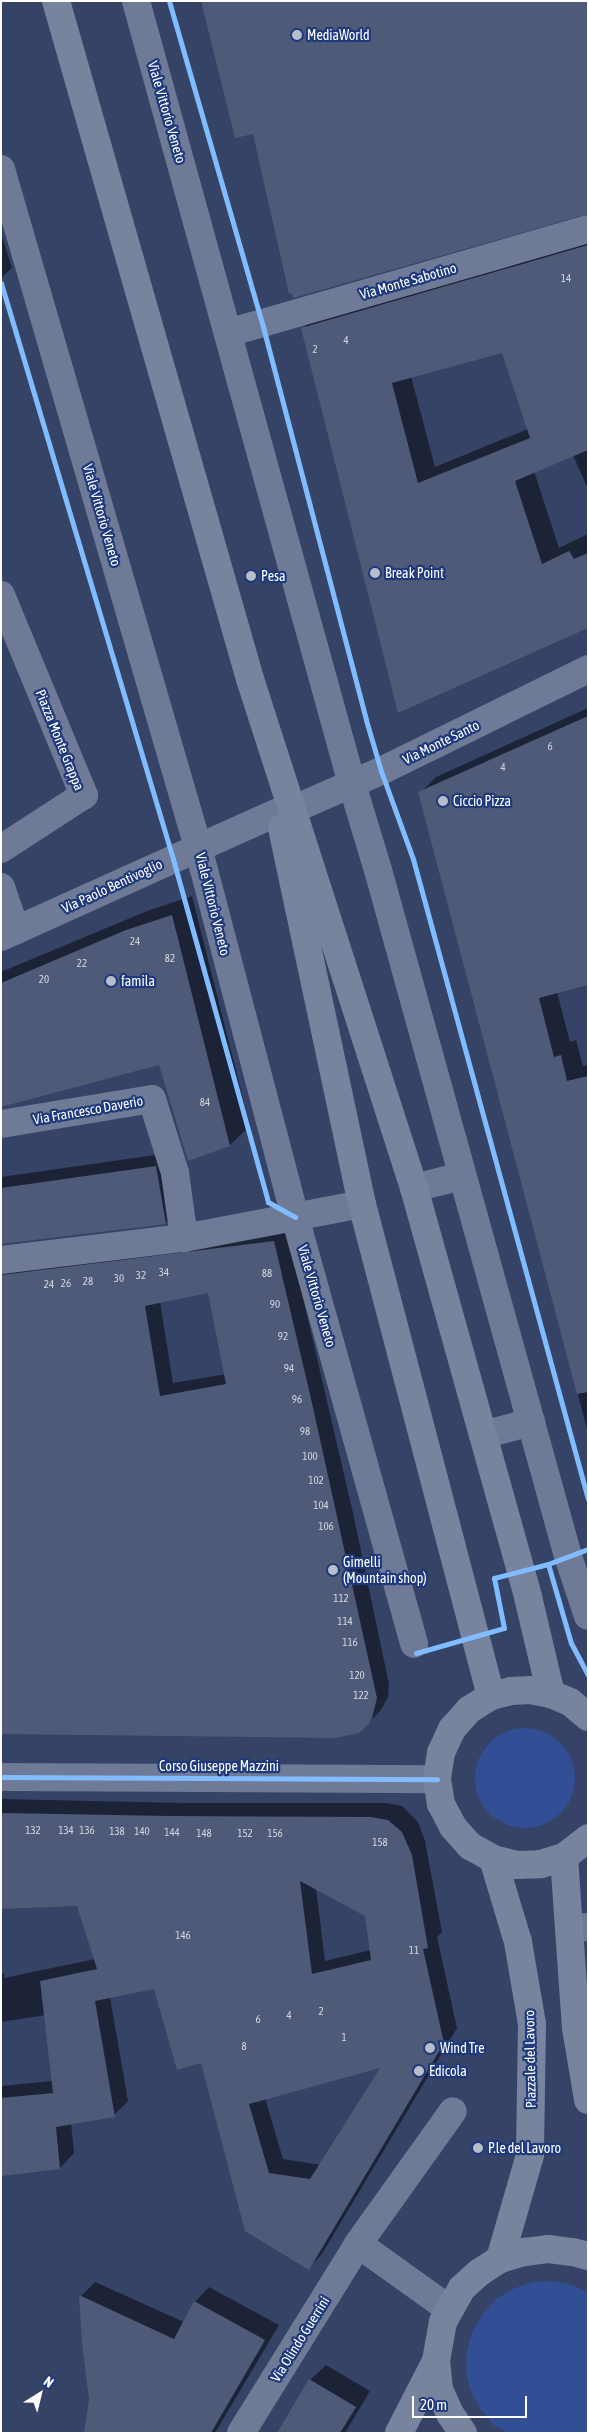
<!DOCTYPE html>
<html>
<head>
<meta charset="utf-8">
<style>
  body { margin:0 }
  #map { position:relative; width:589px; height:2434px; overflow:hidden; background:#354367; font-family:"Asap Condensed",sans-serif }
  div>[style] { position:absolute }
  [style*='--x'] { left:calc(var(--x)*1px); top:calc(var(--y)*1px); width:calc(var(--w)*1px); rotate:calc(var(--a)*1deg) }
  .green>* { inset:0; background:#324e94 }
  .round { border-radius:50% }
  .shadow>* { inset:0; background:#0007 }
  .building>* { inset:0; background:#4e5a78 }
  .minor>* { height:28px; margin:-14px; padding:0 14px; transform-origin:14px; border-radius:14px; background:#6f7a96 }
  .major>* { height:28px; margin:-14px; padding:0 14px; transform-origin:14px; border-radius:14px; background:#78839d }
  .cycleway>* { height:5px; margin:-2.5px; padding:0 2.5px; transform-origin:2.5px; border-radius:2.5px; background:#80bcff }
  .dots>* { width:14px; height:14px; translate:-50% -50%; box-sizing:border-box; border:2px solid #1f397d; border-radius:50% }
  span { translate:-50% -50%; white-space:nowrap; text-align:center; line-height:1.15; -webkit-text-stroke:4.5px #1f397d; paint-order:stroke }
  .number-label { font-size:11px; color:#d3d6dd }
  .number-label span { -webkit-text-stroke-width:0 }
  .poi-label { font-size:14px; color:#fff }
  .left { translate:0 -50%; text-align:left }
  .street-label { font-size:14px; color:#fff }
  .frame { position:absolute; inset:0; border:2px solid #fff; pointer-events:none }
  .north { position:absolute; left:15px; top:2369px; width:50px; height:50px; -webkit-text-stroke:4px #1f397d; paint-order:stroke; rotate:36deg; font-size:14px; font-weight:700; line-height:20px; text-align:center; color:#fff }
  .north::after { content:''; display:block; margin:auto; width:18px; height:22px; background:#fff; clip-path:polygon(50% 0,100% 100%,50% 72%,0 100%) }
  .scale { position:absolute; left:412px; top:2396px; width:115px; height:22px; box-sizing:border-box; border:2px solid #fff; border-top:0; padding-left:6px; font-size:15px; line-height:18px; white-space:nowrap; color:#fff; -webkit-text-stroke:4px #1f397d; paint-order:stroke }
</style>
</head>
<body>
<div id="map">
  <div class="green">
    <i class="round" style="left:475px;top:1728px;width:100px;height:100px"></i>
    <i style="clip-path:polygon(553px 2281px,573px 2285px,588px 2293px,588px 2433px,507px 2433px,494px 2425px,481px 2410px,471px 2392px,466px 2372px,467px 2352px,472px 2332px,482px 2315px,496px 2299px,513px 2289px,532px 2282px)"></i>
  </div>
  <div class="shadow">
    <i style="clip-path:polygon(1px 233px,12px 268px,1px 278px)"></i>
    <i style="clip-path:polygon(evenodd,588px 234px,588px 489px,573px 455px,534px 471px,559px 548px,588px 534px,588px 626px,398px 711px,302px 329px,319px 312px,588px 234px,503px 351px,528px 429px,435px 467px,411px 376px,503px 351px)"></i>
    <i style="clip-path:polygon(588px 708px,588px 984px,557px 992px,570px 1042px,576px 1040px,583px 1066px,588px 1065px,588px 1433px,420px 793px,436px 777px)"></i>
    <i style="clip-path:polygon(192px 896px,250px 1126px,230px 1145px,160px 1063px,1px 1106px,1px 972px,147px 911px)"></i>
    <i style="clip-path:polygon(169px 1153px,179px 1210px,166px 1223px,1px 1243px,1px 1177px)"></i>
    <i style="clip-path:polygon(evenodd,287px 1229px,353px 1513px,389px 1684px,388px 1697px,381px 1710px,367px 1724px,1px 1733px,1px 1256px,287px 1229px,209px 1292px,226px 1374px,173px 1383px,160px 1302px,209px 1292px)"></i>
    <i style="clip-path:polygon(evenodd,1px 1799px,185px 1803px,386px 1803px,402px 1806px,418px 1822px,425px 1841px,442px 1932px,437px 1937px,457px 2028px,322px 2254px,308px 2269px,202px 2062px,155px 1987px,110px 1997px,128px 2101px,114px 2115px,71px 2123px,74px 2153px,60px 2168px,1px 2175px,1px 2086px,53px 2081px,46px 2015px,1px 2022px,1px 1974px,4px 1973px,4px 1978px,95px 1959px,78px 1905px,1px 1908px,1px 1799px,316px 1888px,366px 1915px,371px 1950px,325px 1961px,316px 1888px,1px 1799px,383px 2066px,321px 2165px,283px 2159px,265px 2098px,383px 2066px)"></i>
    <i style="clip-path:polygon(95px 2282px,184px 2322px,195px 2302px,209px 2287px,279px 2325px,215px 2433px,85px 2433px,91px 2400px,81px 2296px)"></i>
    <i style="clip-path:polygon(326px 2365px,370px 2391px,345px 2433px,279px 2433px,310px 2380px)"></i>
  </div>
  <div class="building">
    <i style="clip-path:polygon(201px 1px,588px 1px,588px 214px,293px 298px,292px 293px,289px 294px,253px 134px,235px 138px)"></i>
    <i style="clip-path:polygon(evenodd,588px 245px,588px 450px,515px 481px,542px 564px,569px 551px,574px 559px,588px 553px,588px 628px,398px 713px,301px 328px,588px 245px,502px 353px,530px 438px,418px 483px,392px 383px,502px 353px)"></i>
    <i style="clip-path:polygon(588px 716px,588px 985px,539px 998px,554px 1057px,561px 1055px,567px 1081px,588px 1076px,588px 1392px,577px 1394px,418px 792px)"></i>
    <i style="clip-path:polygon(172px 915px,230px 1146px,188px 1161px,159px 1065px,1px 1107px,1px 983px,126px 930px)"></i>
    <i style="clip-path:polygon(156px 1166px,166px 1224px,1px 1244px,1px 1188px)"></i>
    <i style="clip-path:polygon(evenodd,274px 1241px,312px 1403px,377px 1698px,372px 1718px,368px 1725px,359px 1733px,335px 1738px,1px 1734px,1px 1275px,274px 1241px,208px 1293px,226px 1384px,160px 1396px,145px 1306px,208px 1293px)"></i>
    <i style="clip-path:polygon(evenodd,1px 1813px,170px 1816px,371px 1817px,388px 1820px,402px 1832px,412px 1855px,428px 1948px,423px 1949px,444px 2043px,309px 2270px,245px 2231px,201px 2063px,177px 2070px,154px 1989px,95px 2001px,115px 2117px,56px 2127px,60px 2169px,1px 2176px,1px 2098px,53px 2093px,40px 1981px,97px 1969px,77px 1906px,1px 1909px,1px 1813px,300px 1881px,365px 1916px,371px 1960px,312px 1974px,300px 1881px,1px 1813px,380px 2068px,310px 2179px,269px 2173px,249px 2104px,380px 2068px)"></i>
    <i style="clip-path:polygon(79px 2295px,174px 2339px,194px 2301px,265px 2340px,211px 2433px,84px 2433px,89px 2400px,82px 2343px)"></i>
    <i style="clip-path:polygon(309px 2379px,356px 2407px,340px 2433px,277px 2433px)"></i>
  </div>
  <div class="minor">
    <i style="--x:136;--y:1;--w:812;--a:74.58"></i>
    <i style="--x:352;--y:784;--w:90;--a:73.2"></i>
    <i style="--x:378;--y:870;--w:712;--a:74.52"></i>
    <i style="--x:568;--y:1556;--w:63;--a:71.6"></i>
    <i style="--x:1;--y:169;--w:706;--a:73.8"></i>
    <i style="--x:198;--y:847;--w:383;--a:75.3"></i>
    <i style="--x:295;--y:1217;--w:443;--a:74.4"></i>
    <i style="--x:228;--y:333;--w:375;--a:-16.1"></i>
    <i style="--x:1;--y:595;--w:217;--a:67.5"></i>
    <i style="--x:84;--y:795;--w:99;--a:147"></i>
    <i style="--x:292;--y:810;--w:97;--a:-23.7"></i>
    <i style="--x:381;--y:771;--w:231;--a:-26.2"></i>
    <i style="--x:1;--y:887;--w:46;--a:71.2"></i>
    <i style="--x:1;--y:937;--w:304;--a:-24.3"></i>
    <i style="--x:1;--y:1124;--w:153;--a:-9.4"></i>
    <i style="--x:152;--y:1099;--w:77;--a:72.7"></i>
    <i style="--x:175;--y:1173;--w:66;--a:82.1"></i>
    <i style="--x:414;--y:1188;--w:49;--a:-14"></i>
    <i style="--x:1;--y:1260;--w:184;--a:-6.9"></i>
    <i style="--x:184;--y:1238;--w:181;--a:-10.8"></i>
    <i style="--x:483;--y:1435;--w:50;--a:-15.2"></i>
    <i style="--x:1;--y:1777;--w:436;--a:0.3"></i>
    <i style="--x:569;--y:1928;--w:19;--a:-3"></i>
    <i style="--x:358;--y:2244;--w:112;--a:35.5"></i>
    <i style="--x:241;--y:2433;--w:222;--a:-58.2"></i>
    <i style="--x:358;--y:2244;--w:163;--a:-54.5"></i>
  </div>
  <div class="major">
    <i style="--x:56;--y:1;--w:705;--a:74.03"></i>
    <i style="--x:250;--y:679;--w:535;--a:72.14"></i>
    <i style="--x:414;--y:1188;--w:425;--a:74.4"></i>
    <i style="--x:528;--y:1597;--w:100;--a:76.7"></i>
    <i style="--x:282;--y:828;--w:384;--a:78"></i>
    <i style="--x:362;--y:1204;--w:509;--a:75.31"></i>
    <i style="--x:588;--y:1717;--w:23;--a:-140"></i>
    <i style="--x:570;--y:1702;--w:21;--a:-157"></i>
    <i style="--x:551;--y:1694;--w:20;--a:-169"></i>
    <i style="--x:531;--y:1690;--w:20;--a:177"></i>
    <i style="--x:511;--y:1691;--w:21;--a:166"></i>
    <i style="--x:491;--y:1696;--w:26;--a:148"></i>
    <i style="--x:469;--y:1710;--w:25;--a:132"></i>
    <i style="--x:452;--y:1729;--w:26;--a:115"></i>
    <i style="--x:441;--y:1753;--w:26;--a:99"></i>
    <i style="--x:437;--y:1779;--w:25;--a:81"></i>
    <i style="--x:441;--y:1804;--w:26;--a:62"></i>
    <i style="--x:453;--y:1827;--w:25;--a:48"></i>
    <i style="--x:470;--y:1846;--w:26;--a:29"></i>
    <i style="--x:493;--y:1859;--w:25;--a:14"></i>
    <i style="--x:517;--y:1865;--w:24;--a:-2"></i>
    <i style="--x:541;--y:1864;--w:24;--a:-17"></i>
    <i style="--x:564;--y:1857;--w:31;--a:-38"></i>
    <i style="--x:564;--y:1857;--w:171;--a:86"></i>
    <i style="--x:576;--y:2028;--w:73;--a:80.5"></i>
    <i style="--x:493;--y:1859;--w:87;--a:73.2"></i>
    <i style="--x:518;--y:1942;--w:83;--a:80.3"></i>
    <i style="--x:532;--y:2024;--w:131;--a:90.9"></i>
    <i style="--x:530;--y:2155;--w:108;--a:106.1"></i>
    <i style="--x:399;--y:2433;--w:81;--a:-62.8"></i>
    <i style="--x:463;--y:2433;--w:23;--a:-124"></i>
    <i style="--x:450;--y:2414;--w:27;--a:-114"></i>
    <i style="--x:439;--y:2389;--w:28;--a:-96"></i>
    <i style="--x:436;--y:2361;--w:40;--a:-80"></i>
    <i style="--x:443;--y:2322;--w:39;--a:-61"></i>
    <i style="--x:462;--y:2288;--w:24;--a:-42"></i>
    <i style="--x:480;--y:2272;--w:24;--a:-33"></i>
    <i style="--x:500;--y:2259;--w:25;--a:-16"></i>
    <i style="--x:524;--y:2252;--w:24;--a:-7"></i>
    <i style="--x:548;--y:2249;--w:25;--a:7"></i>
    <i style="--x:573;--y:2252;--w:16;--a:15"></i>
  </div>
  <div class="cycleway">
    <i style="--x:169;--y:1;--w:335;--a:73.9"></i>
    <i style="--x:262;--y:323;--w:410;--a:75.3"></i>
    <i style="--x:366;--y:720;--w:53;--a:73.6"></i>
    <i style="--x:381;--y:771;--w:94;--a:70"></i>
    <i style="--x:413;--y:859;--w:663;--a:74.71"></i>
    <i style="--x:1;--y:283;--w:601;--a:73.37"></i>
    <i style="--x:173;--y:859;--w:356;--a:74.5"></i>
    <i style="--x:268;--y:1202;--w:31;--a:29"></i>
    <i style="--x:548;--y:1564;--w:82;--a:73.8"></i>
    <i style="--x:571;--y:1643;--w:36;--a:62"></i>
    <i style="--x:416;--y:1653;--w:91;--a:-15.9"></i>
    <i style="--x:504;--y:1628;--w:51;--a:-101.3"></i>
    <i style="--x:494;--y:1578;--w:56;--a:-14.5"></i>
    <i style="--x:548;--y:1564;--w:43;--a:-20.6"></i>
    <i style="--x:1;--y:1777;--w:436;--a:0.3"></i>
  </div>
  <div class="dots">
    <i style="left:297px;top:35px;background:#b8bdca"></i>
    <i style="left:375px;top:573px;background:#b8bdca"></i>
    <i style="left:251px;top:576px;background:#b8bdca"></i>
    <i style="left:443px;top:801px;background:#b8bdca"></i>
    <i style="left:111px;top:981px;background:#b8bdca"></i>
    <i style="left:333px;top:1570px;background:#b8bdca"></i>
    <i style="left:430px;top:2048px;background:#b8bdca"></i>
    <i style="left:419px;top:2071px;background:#b8bdca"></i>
    <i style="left:478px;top:2148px;background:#b8bdca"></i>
  </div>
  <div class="number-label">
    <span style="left:566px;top:278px">14</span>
    <span style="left:346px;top:340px">4</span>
    <span style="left:315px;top:349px">2</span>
    <span style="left:550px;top:746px">6</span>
    <span style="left:503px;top:767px">4</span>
    <span style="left:135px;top:941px">24</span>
    <span style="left:170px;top:958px">82</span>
    <span style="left:82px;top:963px">22</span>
    <span style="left:44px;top:979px">20</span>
    <span style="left:205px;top:1102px">84</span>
    <span style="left:164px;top:1272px">34</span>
    <span style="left:267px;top:1273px">88</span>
    <span style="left:141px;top:1275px">32</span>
    <span style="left:119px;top:1278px">30</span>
    <span style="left:88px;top:1281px">28</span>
    <span style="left:66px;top:1283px">26</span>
    <span style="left:49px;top:1284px">24</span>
    <span style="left:275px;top:1304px">90</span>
    <span style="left:283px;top:1336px">92</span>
    <span style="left:289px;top:1368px">94</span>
    <span style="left:297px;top:1399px">96</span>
    <span style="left:305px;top:1431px">98</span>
    <span style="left:310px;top:1456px">100</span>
    <span style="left:316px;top:1480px">102</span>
    <span style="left:321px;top:1505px">104</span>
    <span style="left:326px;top:1526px">106</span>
    <span style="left:341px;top:1598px">112</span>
    <span style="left:345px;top:1621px">114</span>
    <span style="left:350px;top:1642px">116</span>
    <span style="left:357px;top:1675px">120</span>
    <span style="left:361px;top:1695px">122</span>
    <span style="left:33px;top:1830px">132</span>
    <span style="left:66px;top:1830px">134</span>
    <span style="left:87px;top:1830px">136</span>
    <span style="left:117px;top:1831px">138</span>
    <span style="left:142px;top:1831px">140</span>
    <span style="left:172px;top:1832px">144</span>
    <span style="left:204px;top:1833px">148</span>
    <span style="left:245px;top:1833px">152</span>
    <span style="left:275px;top:1833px">156</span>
    <span style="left:380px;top:1842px">158</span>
    <span style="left:183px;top:1935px">146</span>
    <span style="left:414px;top:1950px">11</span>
    <span style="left:321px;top:2011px">2</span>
    <span style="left:289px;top:2015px">4</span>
    <span style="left:258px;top:2019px">6</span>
    <span style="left:344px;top:2037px">1</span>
    <span style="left:244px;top:2046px">8</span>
  </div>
  <div class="poi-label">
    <span class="left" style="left:307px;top:35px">MediaWorld</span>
    <span class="left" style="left:385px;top:573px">Break Point</span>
    <span class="left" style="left:261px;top:576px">Pesa</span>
    <span class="left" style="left:453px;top:801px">Ciccio Pizza</span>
    <span class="left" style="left:121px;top:981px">famila</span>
    <span class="left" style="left:343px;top:1570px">Gimelli<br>(Mountain shop)</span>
    <span class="left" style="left:440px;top:2048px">Wind Tre</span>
    <span class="left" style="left:429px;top:2071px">Edicola</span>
    <span class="left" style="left:488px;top:2148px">P.le del Lavoro</span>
  </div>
  <div class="street-label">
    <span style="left:167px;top:112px;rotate:74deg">Viale Vittorio Veneto</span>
    <span style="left:408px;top:281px;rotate:-16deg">Via Monte Sabotino</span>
    <span style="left:102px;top:515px;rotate:74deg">Viale Vittorio Veneto</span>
    <span style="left:60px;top:740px;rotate:68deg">Piazza Monte Grappa</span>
    <span style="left:441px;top:742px;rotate:-26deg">Via Monte Santo</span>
    <span style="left:112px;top:886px;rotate:-25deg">Via Paolo Bentivoglio</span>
    <span style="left:213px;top:904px;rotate:76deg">Viale Vittorio Veneto</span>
    <span style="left:88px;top:1110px;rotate:-10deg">Via Francesco Daverio</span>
    <span style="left:317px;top:1296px;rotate:74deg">Viale Vittorio Veneto</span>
    <span style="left:219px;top:1766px">Corso Giuseppe Mazzini</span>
    <span style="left:530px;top:2059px;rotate:-91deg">Piazzale del Lavoro</span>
    <span style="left:300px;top:2339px;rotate:-58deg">Via Olindo Guerrini</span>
  </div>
  <div class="frame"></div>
  <div class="north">N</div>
  <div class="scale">20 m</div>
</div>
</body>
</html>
